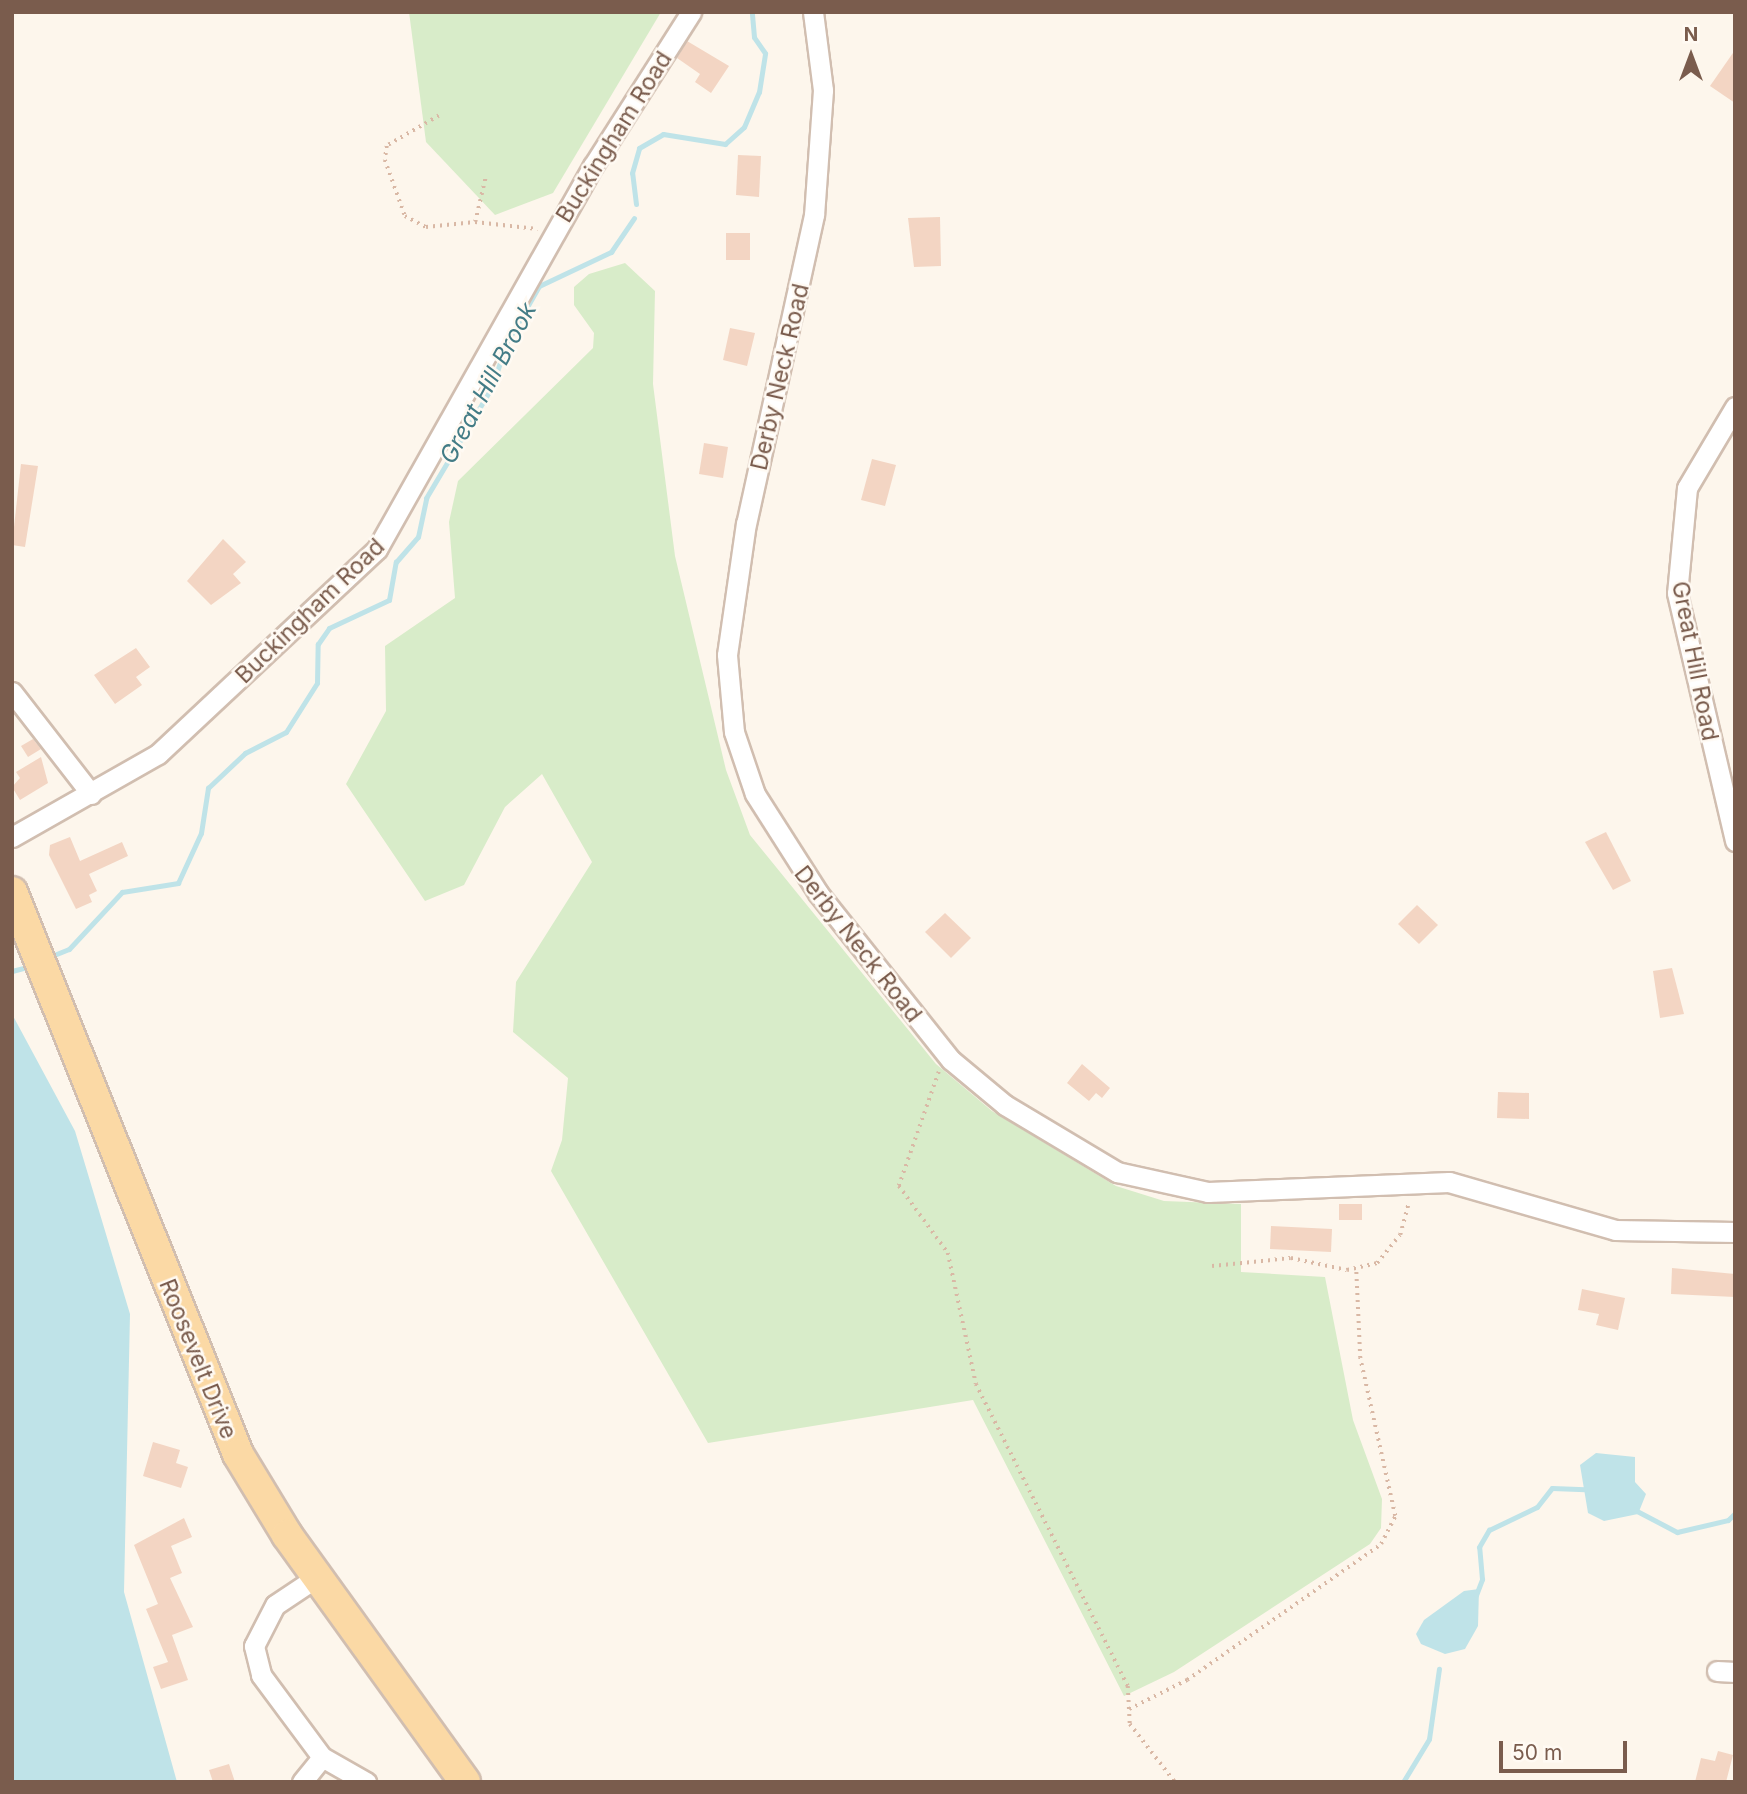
<!DOCTYPE html>
<html>
<head>
<meta charset="utf-8">
<style>
  body { margin:0 }
  #map { position:relative; width:1747px; height:1794px; overflow:hidden; background:#fdf6ec; font-family:Inter,sans-serif }
  div>[style] { position:absolute }
  [style*='--x'] { left:calc(var(--x)*1px); top:calc(var(--y)*1px); width:calc(var(--w)*1px); rotate:calc(var(--a)*1deg) }
  .green>* { inset:0; background:#d8ecc9 }
  .water>* { inset:0; background:#bfe3e8 }
  .stream>* { height:5px; margin:-2.5px; padding:0 2.5px; transform-origin:2.5px; border-radius:2.5px; background:#bfe3e8 }
  .building>* { inset:0; background:#f3d5c3 }
  .path>* { height:3.5px; margin-top:-1.75px; transform-origin:0; background:repeating-linear-gradient(90deg,#d9b8a5 0 2px,transparent 0 7px) }
  .roads { filter:drop-shadow(2px 0 #d1beb0) drop-shadow(-2px 0 #d1beb0) drop-shadow(0 2px #d1beb0) drop-shadow(0 -2px #d1beb0) }
  .minor>* { height:19px; margin:-9.5px; padding:0 9.5px; transform-origin:9.5px; border-radius:9.5px; background:#fff }
  .primary>* { height:30px; margin:-15px; padding:0 15px; transform-origin:15px; border-radius:15px; background:#fbd9a5 }
  span { translate:-50% -50%; white-space:nowrap; text-align:center; line-height:1.15; -webkit-text-stroke:5px #fffaf3; paint-order:stroke }
  .street-label { font-size:23px; color:#7a5c4d }
  .water-label { font-size:24px; color:#437c86; font-style:italic }
  .frame { position:absolute; inset:0; border:14px solid #7a5c4d; pointer-events:none }
  .north { position:absolute; left:1656px; top:21px; width:70px; height:70px; -webkit-text-stroke:5px #fffaf3; paint-order:stroke; rotate:0deg; font-size:19px; font-weight:700; line-height:28px; text-align:center; color:#7a5c4d }
  .north::after { content:''; display:block; margin:auto; width:24px; height:32px; background:#7a5c4d; clip-path:polygon(50% 0,100% 100%,50% 72%,0 100%) }
  .scale { position:absolute; left:1499px; top:1741px; width:128px; height:32px; box-sizing:border-box; border:4px solid #7a5c4d; border-top:0; padding-left:9px; font-size:21px; line-height:24px; white-space:nowrap; color:#7a5c4d; -webkit-text-stroke:5px #fffaf3; paint-order:stroke }
</style>
</head>
<body>
<div id="map">
  <div class="green">
    <i style="clip-path:polygon(409px 12px,661px 12px,553px 193px,495px 215px,426px 142px)"></i>
    <i style="clip-path:polygon(625px 263px,655px 291px,653px 384px,675px 556px,726px 770px,750px 835px,936px 1064px,992px 1111px,1116px 1186px,1164px 1201px,1241px 1204px,1241px 1272px,1325px 1277px,1353px 1420px,1382px 1499px,1381px 1528px,1370px 1544px,1174px 1672px,1124px 1696px,973px 1400px,708px 1443px,551px 1171px,562px 1140px,568px 1078px,513px 1032px,516px 982px,592px 862px,542px 774px,505px 807px,464px 885px,425px 901px,346px 784px,386px 711px,385px 646px,455px 598px,449px 522px,458px 481px,593px 348px,594px 333px,574px 305px,574px 287px,589px 274px)"></i>
  </div>
  <div class="water">
    <i style="clip-path:polygon(12px 1014px,75px 1131px,130px 1314px,124px 1592px,177px 1782px,12px 1782px)"></i>
    <i style="clip-path:polygon(1596px 1453px,1635px 1457px,1635px 1482px,1646px 1494px,1638px 1514px,1604px 1521px,1588px 1513px,1580px 1465px)"></i>
    <i style="clip-path:polygon(1479px 1589px,1478px 1626px,1465px 1649px,1445px 1654px,1421px 1644px,1416px 1634px,1424px 1620px,1464px 1591px)"></i>
  </div>
  <div class="stream">
    <i style="--x:636;--y:204;--w:31;--a:-97"></i>
    <i style="--x:632;--y:173;--w:26;--a:-74"></i>
    <i style="--x:639;--y:148;--w:28;--a:-30"></i>
    <i style="--x:663;--y:134;--w:63;--a:9.2"></i>
    <i style="--x:725;--y:144;--w:25;--a:-42"></i>
    <i style="--x:744;--y:127;--w:38;--a:-67"></i>
    <i style="--x:759;--y:92;--w:39;--a:-81"></i>
    <i style="--x:765;--y:53;--w:19;--a:-125"></i>
    <i style="--x:754;--y:37;--w:25;--a:-95"></i>
    <i style="--x:54;--y:955;--w:16;--a:-22"></i>
    <i style="--x:69;--y:949;--w:78;--a:-47.1"></i>
    <i style="--x:122;--y:892;--w:57;--a:-9.1"></i>
    <i style="--x:178;--y:883;--w:55;--a:-65.3"></i>
    <i style="--x:201;--y:833;--w:46;--a:-81.2"></i>
    <i style="--x:208;--y:788;--w:51;--a:-43.4"></i>
    <i style="--x:245;--y:753;--w:46;--a:-27.1"></i>
    <i style="--x:286;--y:732;--w:58;--a:-57.7"></i>
    <i style="--x:317;--y:683;--w:39;--a:-89"></i>
    <i style="--x:318;--y:644;--w:19;--a:-55"></i>
    <i style="--x:329;--y:628;--w:66;--a:-25"></i>
    <i style="--x:389;--y:600;--w:39;--a:-80"></i>
    <i style="--x:396;--y:562;--w:33;--a:-49"></i>
    <i style="--x:418;--y:537;--w:40;--a:-78"></i>
    <i style="--x:426;--y:498;--w:129;--a:-59.3"></i>
    <i style="--x:492;--y:387;--w:45;--a:-72"></i>
    <i style="--x:506;--y:344;--w:67;--a:-60.4"></i>
    <i style="--x:539;--y:286;--w:80;--a:-25.3"></i>
    <i style="--x:611;--y:252;--w:41;--a:-55.9"></i>
    <i style="--x:12;--y:971;--w:20;--a:-15"></i>
    <i style="--x:1633;--y:1509;--w:50;--a:27.6"></i>
    <i style="--x:1677;--y:1532;--w:52;--a:-13.2"></i>
    <i style="--x:1728;--y:1520;--w:10;--a:-45"></i>
    <i style="--x:1476;--y:1595;--w:17;--a:-69"></i>
    <i style="--x:1482;--y:1579;--w:32;--a:-95"></i>
    <i style="--x:1479;--y:1547;--w:20;--a:-60"></i>
    <i style="--x:1489;--y:1530;--w:53;--a:-25.6"></i>
    <i style="--x:1537;--y:1507;--w:24;--a:-52"></i>
    <i style="--x:1552;--y:1488;--w:33;--a:2"></i>
    <i style="--x:1403;--y:1782;--w:50;--a:-58.8"></i>
    <i style="--x:1429;--y:1739;--w:71;--a:-81.9"></i>
  </div>
  <div class="building">
    <i style="clip-path:polygon(687px 41px,729px 66px,711px 93px,695px 82px,700px 74px,677px 58px)"></i>
    <i style="clip-path:polygon(1735px 50px,1735px 103px,1710px 86px)"></i>
    <i style="clip-path:polygon(738px 155px,761px 156px,759px 197px,736px 195px)"></i>
    <i style="clip-path:polygon(940px 217px,941px 266px,914px 267px,908px 218px)"></i>
    <i style="clip-path:polygon(726px 233px,750px 233px,750px 260px,726px 260px)"></i>
    <i style="clip-path:polygon(730px 328px,755px 333px,747px 366px,723px 360px)"></i>
    <i style="clip-path:polygon(704px 443px,728px 447px,723px 478px,699px 474px)"></i>
    <i style="clip-path:polygon(872px 459px,896px 465px,885px 506px,861px 500px)"></i>
    <i style="clip-path:polygon(21px 464px,38px 466px,25px 547px,12px 545px)"></i>
    <i style="clip-path:polygon(223px 539px,246px 562px,233px 574px,241px 583px,211px 605px,187px 581px)"></i>
    <i style="clip-path:polygon(136px 648px,150px 667px,136px 677px,142px 685px,115px 704px,94px 675px)"></i>
    <i style="clip-path:polygon(33px 739px,41px 749px,28px 757px,21px 746px)"></i>
    <i style="clip-path:polygon(41px 757px,48px 783px,20px 800px,12px 787px,20px 778px,16px 772px)"></i>
    <i style="clip-path:polygon(1606px 832px,1631px 881px,1613px 890px,1585px 842px)"></i>
    <i style="clip-path:polygon(70px 837px,80px 861px,122px 842px,128px 856px,89px 874px,97px 891px,89px 895px,92px 902px,76px 909px,49px 855px,50px 845px)"></i>
    <i style="clip-path:polygon(1417px 905px,1438px 925px,1419px 944px,1398px 924px)"></i>
    <i style="clip-path:polygon(945px 913px,971px 938px,951px 958px,925px 932px)"></i>
    <i style="clip-path:polygon(1672px 968px,1684px 1014px,1660px 1018px,1653px 971px)"></i>
    <i style="clip-path:polygon(1082px 1064px,1110px 1088px,1102px 1098px,1096px 1093px,1089px 1101px,1067px 1083px)"></i>
    <i style="clip-path:polygon(1498px 1092px,1529px 1093px,1529px 1119px,1497px 1118px)"></i>
    <i style="clip-path:polygon(1339px 1204px,1362px 1204px,1362px 1220px,1339px 1220px)"></i>
    <i style="clip-path:polygon(1271px 1226px,1332px 1229px,1331px 1252px,1270px 1249px)"></i>
    <i style="clip-path:polygon(1672px 1268px,1735px 1274px,1735px 1297px,1671px 1294px)"></i>
    <i style="clip-path:polygon(1582px 1289px,1625px 1298px,1618px 1330px,1596px 1325px,1599px 1314px,1578px 1310px)"></i>
    <i style="clip-path:polygon(153px 1442px,180px 1450px,176px 1463px,188px 1467px,181px 1488px,143px 1476px)"></i>
    <i style="clip-path:polygon(184px 1518px,192px 1537px,171px 1546px,182px 1573px,170px 1578px,193px 1627px,172px 1635px,188px 1680px,161px 1689px,153px 1667px,168px 1662px,146px 1609px,158px 1604px,134px 1545px)"></i>
    <i style="clip-path:polygon(1718px 1751px,1733px 1755px,1726px 1782px,1695px 1782px,1701px 1758px,1715px 1761px)"></i>
    <i style="clip-path:polygon(229px 1764px,235px 1782px,213px 1782px,209px 1770px)"></i>
  </div>
  <div class="path">
    <i style="--x:439;--y:116;--w:60;--a:150"></i>
    <i style="--x:387;--y:146;--w:14;--a:98"></i>
    <i style="--x:385;--y:160;--w:59;--a:70.3"></i>
    <i style="--x:405;--y:216;--w:24;--a:28"></i>
    <i style="--x:426;--y:227;--w:49;--a:-5.8"></i>
    <i style="--x:475;--y:222;--w:63;--a:6.3"></i>
    <i style="--x:475;--y:222;--w:48;--a:-76.8"></i>
    <i style="--x:939;--y:1072;--w:121;--a:109.3"></i>
    <i style="--x:899;--y:1186;--w:83;--a:53.8"></i>
    <i style="--x:948;--y:1253;--w:134;--a:77.9"></i>
    <i style="--x:976;--y:1384;--w:338;--a:63.3"></i>
    <i style="--x:1128;--y:1686;--w:38;--a:87"></i>
    <i style="--x:1130;--y:1724;--w:73;--a:52.2"></i>
    <i style="--x:1212;--y:1266;--w:79;--a:-5.8"></i>
    <i style="--x:1291;--y:1258;--w:57;--a:12.1"></i>
    <i style="--x:1347;--y:1270;--w:31;--a:-13"></i>
    <i style="--x:1377;--y:1263;--w:36;--a:-51"></i>
    <i style="--x:1400;--y:1235;--w:34;--a:-75"></i>
    <i style="--x:1129;--y:1709;--w:65;--a:-26.6"></i>
    <i style="--x:1187;--y:1680;--w:237;--a:-35"></i>
    <i style="--x:1381;--y:1544;--w:31;--a:-63"></i>
    <i style="--x:1395;--y:1516;--w:162;--a:-102.5"></i>
    <i style="--x:1360;--y:1358;--w:89;--a:-92.6"></i>
  </div>
  <div class="roads">
    <div class="minor">
      <i style="--x:813;--y:12;--w:79;--a:82.7"></i>
      <i style="--x:823;--y:90;--w:125;--a:94.1"></i>
      <i style="--x:814;--y:215;--w:315;--a:102.4"></i>
      <i style="--x:746;--y:523;--w:133;--a:98.2"></i>
      <i style="--x:727;--y:655;--w:77;--a:84.8"></i>
      <i style="--x:734;--y:732;--w:65;--a:71.3"></i>
      <i style="--x:755;--y:794;--w:117;--a:57.5"></i>
      <i style="--x:818;--y:893;--w:213;--a:51.5"></i>
      <i style="--x:951;--y:1060;--w:70;--a:39.8"></i>
      <i style="--x:1005;--y:1105;--w:131;--a:30.9"></i>
      <i style="--x:1117;--y:1172;--w:93;--a:12.4"></i>
      <i style="--x:1208;--y:1192;--w:241;--a:-2.4"></i>
      <i style="--x:1449;--y:1182;--w:173;--a:16.1"></i>
      <i style="--x:1615;--y:1230;--w:120;--a:1"></i>
      <i style="--x:1735;--y:407;--w:94;--a:120.7"></i>
      <i style="--x:1687;--y:488;--w:105;--a:95.4"></i>
      <i style="--x:1677;--y:593;--w:255;--a:76.8"></i>
      <i style="--x:12;--y:692;--w:129;--a:52.2"></i>
      <i style="--x:12;--y:837;--w:168;--a:-29.6"></i>
      <i style="--x:158;--y:754;--w:300;--a:-43.1"></i>
      <i style="--x:377;--y:549;--w:440;--a:-60.6"></i>
      <i style="--x:593;--y:166;--w:183;--a:-57.5"></i>
      <i style="--x:317;--y:1577;--w:50;--a:146.3"></i>
      <i style="--x:275;--y:1605;--w:46;--a:117.1"></i>
      <i style="--x:254;--y:1646;--w:30;--a:76"></i>
      <i style="--x:261;--y:1675;--w:102;--a:53.4"></i>
      <i style="--x:1717;--y:1671;--w:18;--a:3"></i>
      <i style="--x:302;--y:1782;--w:32;--a:-51"></i>
      <i style="--x:322;--y:1757;--w:51;--a:29.6"></i>
    </div>
    <div class="primary">
      <i style="--x:12;--y:892;--w:606;--a:68.09"></i>
      <i style="--x:238;--y:1454;--w:95;--a:58.8"></i>
      <i style="--x:287;--y:1535;--w:304;--a:54.2"></i>
    </div>
  </div>
  <div class="street-label">
    <span style="left:614px;top:137px;rotate:-58deg">Buckingham Road</span>
    <span style="left:780px;top:377px;rotate:-77deg">Derby Neck Road</span>
    <span style="left:310px;top:611px;rotate:-44deg">Buckingham Road</span>
    <span style="left:1695px;top:661px;rotate:79deg">Great Hill Road</span>
    <span style="left:858px;top:944px;rotate:52deg">Derby Neck Road</span>
    <span style="left:198px;top:1359px;rotate:68deg">Roosevelt Drive</span>
  </div>
  <div class="water-label">
    <span style="left:488px;top:383px;rotate:-62deg">Great Hill Brook</span>
  </div>
  <div class="frame"></div>
  <div class="north">N</div>
  <div class="scale">50 m</div>
</div>
</body>
</html>
